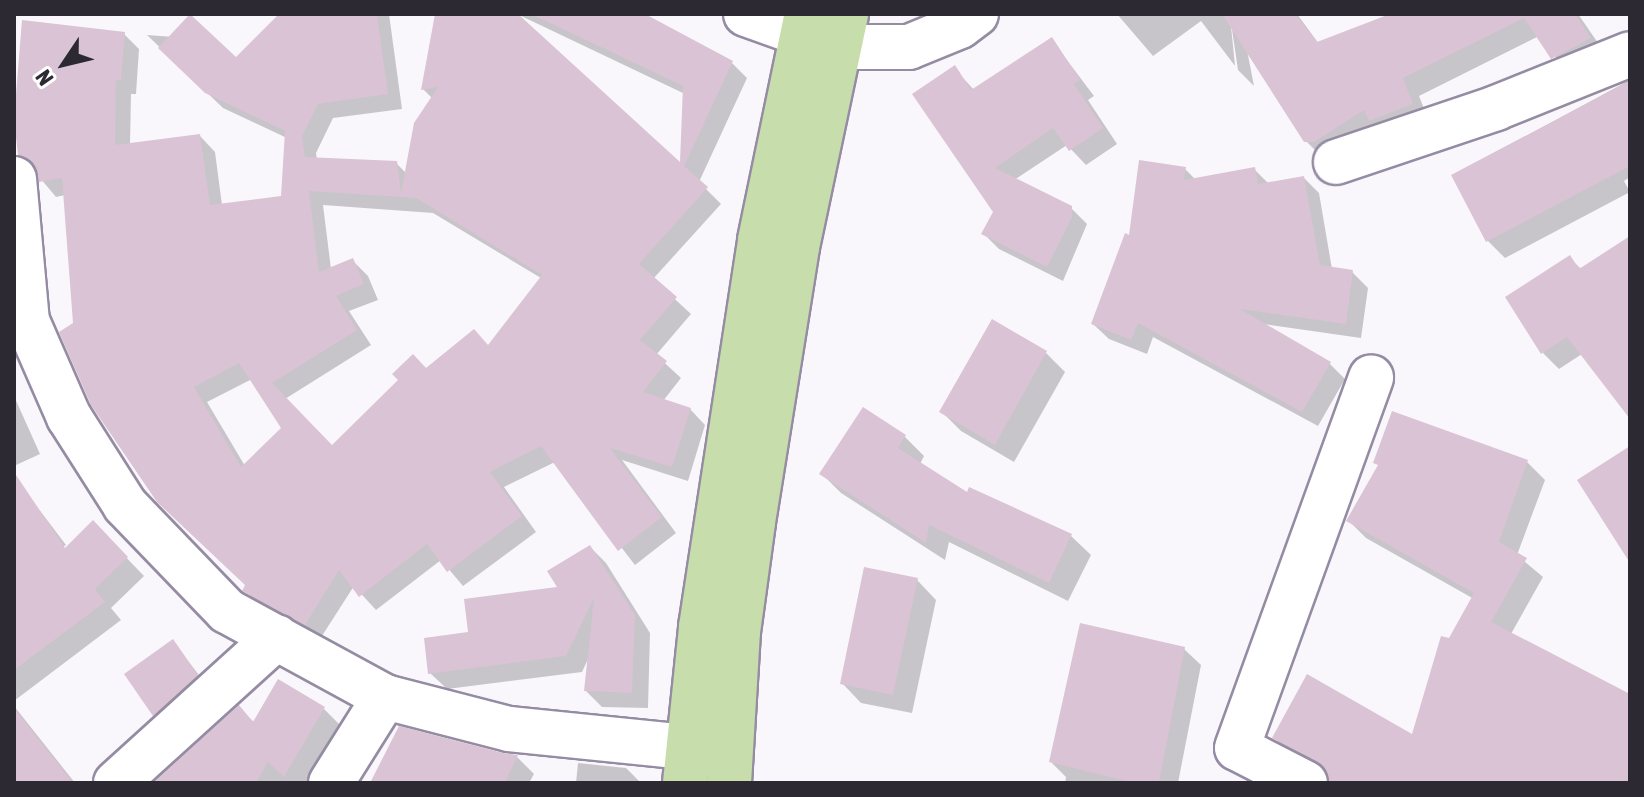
<!DOCTYPE html>
<html>
<head>
<meta charset="utf-8">
<style>
  body { margin:0 }
  #map { position:relative; width:1644px; height:797px; overflow:hidden; background:#f9f7fc; font-family:"Asap Condensed",sans-serif }
  div>[style] { position:absolute }
  [style*='--x'] { left:calc(var(--x)*1px); top:calc(var(--y)*1px); width:calc(var(--w)*1px); rotate:calc(var(--a)*1deg) }
  .shadow>* { inset:0; background:#0003 }
  .building>* { inset:0; background:#d9c3d4 }
  .roads { filter:drop-shadow(2px 0 #958ca3) drop-shadow(-2px 0 #958ca3) drop-shadow(0 2px #958ca3) drop-shadow(0 -2px #958ca3) }
  .minor>* { height:44px; margin:-22px; padding:0 22px; transform-origin:22px; border-radius:22px; background:#fff }
  .major>* { height:44px; margin:-22px; padding:0 22px; transform-origin:22px; border-radius:22px; background:#c7ddac }
  span { translate:-50% -50%; white-space:nowrap; text-align:center; line-height:1.15; -webkit-text-stroke:6px #fff; paint-order:stroke }
  .frame { position:absolute; inset:0; border:16px solid #2c2932; pointer-events:none }
  .north { position:absolute; left:24px; top:24px; width:80px; height:80px; -webkit-text-stroke:6px #fff; paint-order:stroke; rotate:235deg; font-size:22px; font-weight:700; line-height:32px; text-align:center; color:#2c2932 }
  .north::after { content:''; display:block; margin:auto; width:28px; height:36px; background:#2c2932; clip-path:polygon(50% 0,100% 100%,50% 72%,0 100%) }
</style>
</head>
<body>
<div id="map">
  <div class="shadow">
    <i style="clip-path:polygon(evenodd,282px 14px,389px 14px,402px 109px,333px 118px,316px 153px,317px 160px,396px 163px,407px 174px,433px 99px,423px 89px,437px 14px,516px 14px,682px 166px,685px 94px,517px 14px,641px 14px,732px 63px,747px 78px,699px 182px,721px 204px,653px 279px,691px 314px,656px 355px,681px 378px,663px 401px,690px 409px,705px 425px,688px 481px,622px 460px,676px 533px,635px 565px,555px 462px,504px 487px,536px 532px,463px 586px,441px 560px,376px 610px,354px 586px,320px 639px,260px 606px,245px 590px,247px 585px,75px 324px,65px 195px,56px 197px,20px 154px,14px 121px,124px 34px,139px 49px,136px 94px,131px 94px,130px 145px,200px 136px,215px 152px,222px 205px,283px 197px,287px 138px,223px 108px,147px 35px,215px 40px,236px 60px,282px 14px,323px 205px,433px 213px,541px 278px,489px 346px,426px 370px,332px 448px,285px 399px,371px 345px,349px 311px,378px 300px,368px 276px,353px 261px,331px 269px,323px 205px,282px 14px,252px 379px,283px 428px,245px 466px,207px 402px,252px 379px)"></i>
    <i style="clip-path:polygon(1117px 14px,1297px 14px,1319px 44px,1390px 14px,1578px 14px,1607px 56px,1570px 75px,1539px 36px,1419px 96px,1429px 121px,1323px 158px,1305px 140px,1247px 50px,1254px 86px,1238px 70px,1230px 16px,1235px 66px,1201px 21px,1153px 56px)"></i>
    <i style="clip-path:polygon(1051px 39px,1094px 96px,1088px 100px,1117px 144px,1086px 165px,1067px 145px,1014px 180px,1071px 208px,1087px 224px,1063px 281px,999px 249px,984px 234px,995px 212px,954px 68px,974px 90px)"></i>
    <i style="clip-path:polygon(1630px 80px,1630px 177px,1624px 181px,1630px 192px,1505px 258px,1488px 241px,1453px 175px)"></i>
    <i style="clip-path:polygon(1185px 169px,1196px 180px,1254px 169px,1269px 184px,1304px 178px,1319px 193px,1332px 269px,1352px 272px,1368px 288px,1361px 338px,1263px 324px,1330px 364px,1345px 379px,1318px 426px,1153px 337px,1147px 354px,1109px 339px,1093px 324px,1130px 238px)"></i>
    <i style="clip-path:polygon(1630px 238px,1630px 416px,1582px 354px,1559px 369px,1543px 353px,1570px 258px,1582px 270px)"></i>
    <i style="clip-path:polygon(1046px 353px,1065px 372px,1014px 462px,961px 431px,942px 412px)"></i>
    <i style="clip-path:polygon(14px 396px,40px 454px,14px 466px)"></i>
    <i style="clip-path:polygon(863px 409px,905px 437px,924px 456px,920px 464px,968px 495px,970px 490px,1071px 536px,1091px 555px,1068px 601px,949px 542px,945px 560px,841px 493px,822px 474px)"></i>
    <i style="clip-path:polygon(1527px 462px,1545px 480px,1517px 555px,1543px 577px,1511px 634px,1630px 697px,1630px 783px,1332px 783px,1326px 773px,1291px 755px,1274px 737px,1414px 737px,1450px 641px,1474px 599px,1366px 538px,1349px 521px)"></i>
    <i style="clip-path:polygon(19px 483px,66px 545px,14px 577px,14px 487px)"></i>
    <i style="clip-path:polygon(93px 523px,144px 576px,111px 608px,121px 620px,14px 701px,14px 603px)"></i>
    <i style="clip-path:polygon(590px 547px,606px 563px,650px 633px,648px 708px,602px 707px,586px 691px,589px 657px,582px 672px,447px 689px,430px 673px,470px 634px,560px 589px)"></i>
    <i style="clip-path:polygon(917px 580px,936px 600px,912px 713px,861px 703px,842px 683px)"></i>
    <i style="clip-path:polygon(173px 642px,210px 689px,168px 727px,155px 714px)"></i>
    <i style="clip-path:polygon(1184px 649px,1201px 665px,1178px 783px,1065px 783px,1066px 777px,1051px 762px)"></i>
    <i style="clip-path:polygon(14px 706px,75px 783px,14px 783px)"></i>
    <i style="clip-path:polygon(239px 708px,257px 725px,324px 709px,342px 727px,323px 783px,156px 783px)"></i>
    <i style="clip-path:polygon(400px 729px,517px 757px,534px 774px,529px 783px,372px 783px)"></i>
    <i style="clip-path:polygon(578px 763px,626px 768px,641px 783px,576px 783px)"></i>
  </div>
  <div class="building">
    <i style="clip-path:polygon(evenodd,190px 14px,236px 57px,279px 14px,377px 14px,388px 94px,318px 104px,302px 137px,305px 157px,397px 161px,401px 193px,414px 123px,438px 87px,421px 90px,435px 14px,518px 14px,680px 162px,683px 86px,531px 14px,645px 14px,733px 61px,684px 166px,708px 187px,639px 264px,677px 297px,640px 340px,667px 361px,643px 392px,691px 408px,672px 467px,610px 448px,662px 517px,618px 551px,541px 446px,490px 472px,522px 516px,447px 572px,427px 544px,359px 597px,339px 570px,305px 625px,242px 591px,245px 585px,157px 502px,91px 405px,59px 332px,73px 323px,62px 178px,39px 182px,34px 164px,18px 155px,14px 119px,22px 20px,125px 32px,121px 80px,116px 80px,115px 145px,200px 134px,210px 205px,281px 196px,285px 131px,205px 93px,158px 48px,190px 14px,309px 191px,416px 198px,542px 275px,488px 345px,474px 329px,426px 368px,413px 354px,392px 374px,398px 380px,332px 445px,272px 383px,357px 330px,336px 296px,364px 284px,353px 258px,319px 272px,309px 191px,190px 14px,239px 363px,281px 428px,241px 467px,194px 387px,239px 363px)"></i>
    <i style="clip-path:polygon(1222px 14px,1295px 14px,1317px 42px,1390px 14px,1575px 14px,1591px 38px,1551px 59px,1524px 18px,1403px 78px,1413px 104px,1369px 121px,1364px 110px,1314px 142px,1304px 142px)"></i>
    <i style="clip-path:polygon(1052px 37px,1080px 80px,1074px 84px,1103px 128px,1069px 151px,1053px 128px,995px 168px,1072px 206px,1072px 217px,1047px 267px,981px 234px,993px 212px,912px 94px,955px 65px,971px 90px)"></i>
    <i style="clip-path:polygon(1630px 81px,1630px 166px,1486px 242px,1451px 175px)"></i>
    <i style="clip-path:polygon(1139px 160px,1186px 167px,1184px 180px,1255px 167px,1258px 184px,1304px 176px,1320px 265px,1353px 270px,1346px 324px,1240px 309px,1331px 362px,1302px 412px,1138px 323px,1131px 340px,1091px 324px,1125px 233px,1129px 235px)"></i>
    <i style="clip-path:polygon(1630px 236px,1630px 419px,1567px 337px,1541px 354px,1505px 297px,1570px 255px,1579px 269px)"></i>
    <i style="clip-path:polygon(992px 319px,1047px 351px,995px 445px,939px 412px)"></i>
    <i style="clip-path:polygon(863px 407px,906px 435px,898px 448px,967px 492px,969px 487px,1072px 534px,1049px 583px,929px 525px,926px 543px,819px 474px)"></i>
    <i style="clip-path:polygon(1392px 411px,1528px 460px,1499px 542px,1527px 558px,1491px 622px,1630px 694px,1630px 783px,1330px 783px,1317px 761px,1272px 738px,1307px 674px,1412px 734px,1441px 636px,1449px 638px,1474px 593px,1346px 521px,1378px 465px,1373px 463px)"></i>
    <i style="clip-path:polygon(1630px 446px,1630px 563px,1577px 480px)"></i>
    <i style="clip-path:polygon(14px 472px,65px 548px,93px 520px,128px 557px,95px 589px,105px 602px,14px 670px)"></i>
    <i style="clip-path:polygon(590px 545px,635px 615px,632px 693px,584px 691px,594px 598px,566px 656px,428px 674px,424px 638px,468px 632px,464px 599px,557px 587px,547px 571px)"></i>
    <i style="clip-path:polygon(864px 567px,918px 578px,893px 695px,840px 684px)"></i>
    <i style="clip-path:polygon(1080px 623px,1185px 647px,1159px 783px,1134px 783px,1049px 762px)"></i>
    <i style="clip-path:polygon(173px 639px,198px 675px,153px 716px,124px 674px)"></i>
    <i style="clip-path:polygon(278px 679px,325px 707px,284px 777px,268px 762px,256px 783px,153px 783px,239px 705px,253px 722px)"></i>
    <i style="clip-path:polygon(14px 708px,73px 783px,14px 783px)"></i>
    <i style="clip-path:polygon(399px 726px,503px 753px,518px 755px,505px 783px,370px 783px)"></i>
  </div>
  <div class="roads">
    <div class="minor">
      <i style="--x:746;--y:14;--w:98;--a:19.7"></i>
      <i style="--x:838;--y:47;--w:71;--a:0"></i>
      <i style="--x:909;--y:47;--w:55;--a:-22.4"></i>
      <i style="--x:960;--y:26;--w:20;--a:-37"></i>
      <i style="--x:1336;--y:162;--w:169;--a:-18.6"></i>
      <i style="--x:1496;--y:108;--w:144;--a:-21.9"></i>
      <i style="--x:14;--y:179;--w:143;--a:84.8"></i>
      <i style="--x:27;--y:321;--w:105;--a:66.4"></i>
      <i style="--x:69;--y:417;--w:104;--a:57.5"></i>
      <i style="--x:125;--y:505;--w:147;--a:46.1"></i>
      <i style="--x:227;--y:611;--w:180;--a:28.6"></i>
      <i style="--x:385;--y:697;--w:128;--a:14.5"></i>
      <i style="--x:509;--y:729;--w:178;--a:5.8"></i>
      <i style="--x:116;--y:783;--w:217;--a:-42.2"></i>
      <i style="--x:331;--y:783;--w:102;--a:-57.9"></i>
      <i style="--x:1305;--y:783;--w:76;--a:-152.8"></i>
      <i style="--x:1237;--y:748;--w:394;--a:-70.1"></i>
    </div>
    <div class="major">
      <i style="--x:685;--y:783;--w:157;--a:-84.1"></i>
      <i style="--x:701;--y:627;--w:391;--a:-81.3"></i>
      <i style="--x:760;--y:240;--w:231;--a:-78.3"></i>
      <i style="--x:729;--y:783;--w:151;--a:-86.6"></i>
      <i style="--x:738;--y:632;--w:111;--a:-82.2"></i>
      <i style="--x:753;--y:522;--w:278;--a:-80.9"></i>
      <i style="--x:797;--y:247;--w:238;--a:-78.1"></i>
    </div>
  </div>
  <div class="frame"></div>
  <div class="north">N</div>
</div>
</body>
</html>
